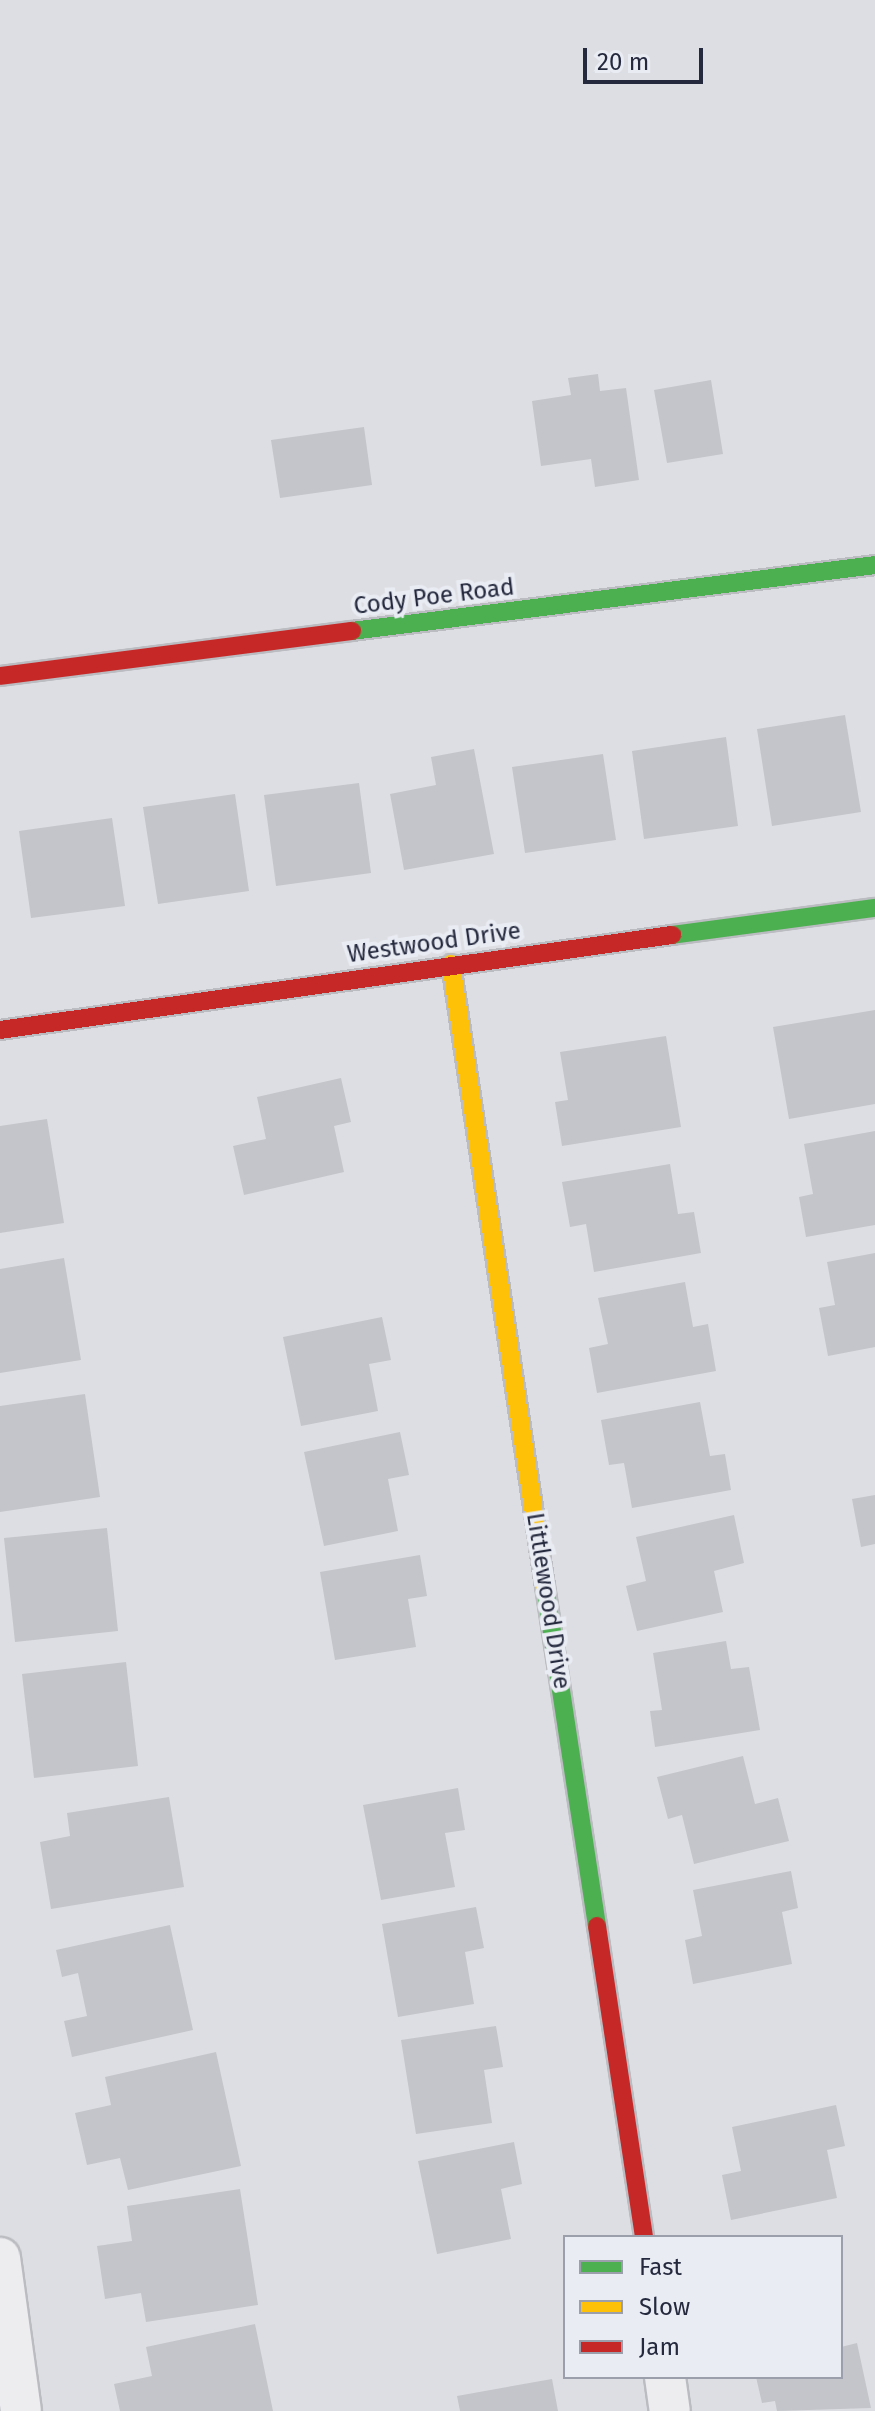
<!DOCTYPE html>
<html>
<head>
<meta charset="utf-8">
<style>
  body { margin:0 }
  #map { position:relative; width:875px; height:2411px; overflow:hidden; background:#dddee3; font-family:"Fira Sans",sans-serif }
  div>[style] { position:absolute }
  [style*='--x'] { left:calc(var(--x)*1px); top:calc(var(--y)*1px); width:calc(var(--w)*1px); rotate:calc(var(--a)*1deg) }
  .building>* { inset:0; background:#c3c5ca }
  .roads { filter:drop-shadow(2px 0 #bbbcc1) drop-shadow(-2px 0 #bbbcc1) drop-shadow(0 2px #bbbcc1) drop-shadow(0 -2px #bbbcc1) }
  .street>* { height:40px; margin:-20px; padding:0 20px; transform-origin:20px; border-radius:20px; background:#ededf0 }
  .fast>* { height:18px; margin:-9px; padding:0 9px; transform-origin:9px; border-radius:9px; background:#4caf50 }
  .slow>* { height:18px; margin:-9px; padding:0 9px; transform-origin:9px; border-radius:9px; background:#ffc107 }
  .jam>* { height:18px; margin:-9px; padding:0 9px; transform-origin:9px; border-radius:9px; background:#c62828 }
  span { translate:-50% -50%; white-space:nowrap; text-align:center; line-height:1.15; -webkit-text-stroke:8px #eaecf4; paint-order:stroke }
  .street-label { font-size:24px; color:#24293d }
  .legend { position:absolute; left:563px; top:2235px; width:280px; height:144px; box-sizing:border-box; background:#eaecf4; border:2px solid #9b9eab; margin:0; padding:10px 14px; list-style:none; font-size:24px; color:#24293d }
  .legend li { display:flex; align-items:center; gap:16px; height:40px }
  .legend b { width:40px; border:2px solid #9b9eab }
  .scale { position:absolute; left:583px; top:48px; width:120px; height:36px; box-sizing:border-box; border:4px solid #24293d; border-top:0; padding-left:10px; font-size:24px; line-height:28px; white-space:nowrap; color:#24293d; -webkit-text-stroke:6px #eaecf4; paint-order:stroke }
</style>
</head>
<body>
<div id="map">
  <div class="building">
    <i style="clip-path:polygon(598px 374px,600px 391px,626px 388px,639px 480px,595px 487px,591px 459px,541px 466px,532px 401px,571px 395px,568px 378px)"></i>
    <i style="clip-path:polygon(711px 380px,723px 454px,667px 463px,654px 390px)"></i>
    <i style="clip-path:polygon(364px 427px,372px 485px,280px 498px,271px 440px)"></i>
    <i style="clip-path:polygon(845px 715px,861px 812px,772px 826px,757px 729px)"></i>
    <i style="clip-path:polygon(726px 737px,738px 826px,644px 839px,632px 751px)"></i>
    <i style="clip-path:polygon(474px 749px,494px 854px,404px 870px,390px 794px,436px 785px,431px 757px)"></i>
    <i style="clip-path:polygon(603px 754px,616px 840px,525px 853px,512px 767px)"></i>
    <i style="clip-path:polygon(359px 783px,371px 873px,276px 886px,264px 795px)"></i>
    <i style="clip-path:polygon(235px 794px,249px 891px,158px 904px,143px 807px)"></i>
    <i style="clip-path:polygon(112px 818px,125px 906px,31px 918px,19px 831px)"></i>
    <i style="clip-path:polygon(875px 1010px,875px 1104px,789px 1119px,773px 1027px)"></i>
    <i style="clip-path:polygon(666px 1036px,681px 1127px,562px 1146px,555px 1102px,568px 1100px,560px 1052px)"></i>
    <i style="clip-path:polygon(341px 1078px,351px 1122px,334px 1126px,344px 1172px,244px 1195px,233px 1146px,266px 1139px,257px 1097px)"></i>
    <i style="clip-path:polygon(47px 1119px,64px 1223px,0 1233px,0 1126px)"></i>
    <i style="clip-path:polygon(875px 1131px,875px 1225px,806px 1237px,799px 1197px,813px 1194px,804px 1144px)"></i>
    <i style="clip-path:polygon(670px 1164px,678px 1214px,694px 1212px,701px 1253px,594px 1272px,586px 1224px,570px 1227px,562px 1182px)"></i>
    <i style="clip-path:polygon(875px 1253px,875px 1347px,828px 1356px,819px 1308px,835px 1305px,827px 1262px)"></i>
    <i style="clip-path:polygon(64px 1258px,81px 1360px,0 1373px,0 1269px)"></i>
    <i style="clip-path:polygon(685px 1282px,693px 1327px,708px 1324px,716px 1371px,597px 1393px,589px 1348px,608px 1344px,598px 1298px)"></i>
    <i style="clip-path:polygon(382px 1317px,391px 1360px,369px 1364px,378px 1411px,301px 1426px,283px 1337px)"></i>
    <i style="clip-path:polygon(85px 1394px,100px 1497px,0 1512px,0 1406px)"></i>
    <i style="clip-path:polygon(700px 1402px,710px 1456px,725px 1454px,731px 1490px,632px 1508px,624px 1463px,609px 1465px,601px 1420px)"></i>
    <i style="clip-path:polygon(400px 1432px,409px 1475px,388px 1479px,398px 1531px,324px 1546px,304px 1452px)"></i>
    <i style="clip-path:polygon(875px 1495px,875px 1544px,861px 1547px,852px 1499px)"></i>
    <i style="clip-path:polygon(734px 1515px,744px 1563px,714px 1571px,723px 1612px,637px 1631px,626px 1586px,646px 1581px,636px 1537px)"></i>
    <i style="clip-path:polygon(107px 1528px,118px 1631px,15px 1642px,4px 1538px)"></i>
    <i style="clip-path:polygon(420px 1555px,427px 1596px,408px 1599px,416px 1647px,335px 1660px,320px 1572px)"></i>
    <i style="clip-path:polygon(726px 1641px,731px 1669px,749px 1667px,760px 1730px,655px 1747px,650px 1711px,662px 1710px,653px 1653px)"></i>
    <i style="clip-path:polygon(126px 1662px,138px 1766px,34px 1778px,22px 1674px)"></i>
    <i style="clip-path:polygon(743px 1756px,755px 1804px,778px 1798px,789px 1841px,694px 1864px,682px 1815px,668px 1819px,657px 1777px)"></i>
    <i style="clip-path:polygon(458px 1788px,465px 1830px,445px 1833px,455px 1887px,381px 1900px,363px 1805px)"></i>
    <i style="clip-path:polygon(169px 1797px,184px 1887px,51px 1909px,40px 1842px,70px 1836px,67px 1813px)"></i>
    <i style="clip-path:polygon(791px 1871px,798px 1908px,782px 1912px,792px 1964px,693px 1984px,685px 1940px,702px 1936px,693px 1890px)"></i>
    <i style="clip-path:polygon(476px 1907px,484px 1948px,465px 1952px,474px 2004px,398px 2017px,382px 1924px)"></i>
    <i style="clip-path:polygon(170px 1925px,193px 2030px,72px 2057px,64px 2021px,87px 2016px,78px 1973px,62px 1977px,56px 1950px)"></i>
    <i style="clip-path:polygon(496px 2026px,503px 2067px,484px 2070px,492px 2123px,416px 2134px,401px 2040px)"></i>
    <i style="clip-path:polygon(216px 2052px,241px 2166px,128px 2190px,120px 2158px,87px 2165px,75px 2113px,111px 2105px,105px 2077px)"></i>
    <i style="clip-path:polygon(836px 2105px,845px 2146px,827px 2150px,837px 2198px,731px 2220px,722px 2175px,741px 2171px,732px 2127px)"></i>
    <i style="clip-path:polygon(514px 2142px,522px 2184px,501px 2189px,511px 2239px,437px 2254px,418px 2161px)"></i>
    <i style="clip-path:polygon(240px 2189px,258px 2305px,146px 2322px,141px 2293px,105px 2299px,97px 2246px,132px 2241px,127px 2206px)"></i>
    <i style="clip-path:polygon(255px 2324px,273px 2411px,120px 2411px,114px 2384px,152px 2376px,146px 2347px)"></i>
    <i style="clip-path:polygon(857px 2343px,871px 2408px,777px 2411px,775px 2401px,762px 2403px,756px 2377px,841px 2377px,841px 2347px)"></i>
    <i style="clip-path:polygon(552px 2379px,558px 2411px,460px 2411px,457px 2396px)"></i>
  </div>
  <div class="roads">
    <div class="street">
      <i style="--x:0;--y:2258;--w:154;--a:82.2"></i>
      <i style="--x:665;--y:2377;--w:34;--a:82"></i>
    </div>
    <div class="fast">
      <i style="--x:352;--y:631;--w:527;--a:-7.19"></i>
      <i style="--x:672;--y:935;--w:205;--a:-7.6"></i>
      <i style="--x:545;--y:1586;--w:344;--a:81.3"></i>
    </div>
    <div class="slow">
      <i style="--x:451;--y:964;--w:629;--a:81.41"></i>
    </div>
    <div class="jam">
      <i style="--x:0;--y:676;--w:355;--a:-7.3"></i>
      <i style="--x:0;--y:1030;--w:679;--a:-8.05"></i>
      <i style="--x:597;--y:1926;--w:315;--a:81.4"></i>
    </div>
  </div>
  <div class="street-label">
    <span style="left:434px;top:597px;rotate:-7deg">Cody Poe Road</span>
    <span style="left:434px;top:943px;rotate:-8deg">Westwood Drive</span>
    <span style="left:548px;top:1601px;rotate:81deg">Littlewood Drive</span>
  </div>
  <ul class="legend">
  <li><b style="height:10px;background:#4caf50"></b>Fast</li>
  <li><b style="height:10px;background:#ffc107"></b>Slow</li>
  <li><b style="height:10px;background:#c62828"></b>Jam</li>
  </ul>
  <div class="scale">20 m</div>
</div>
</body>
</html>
